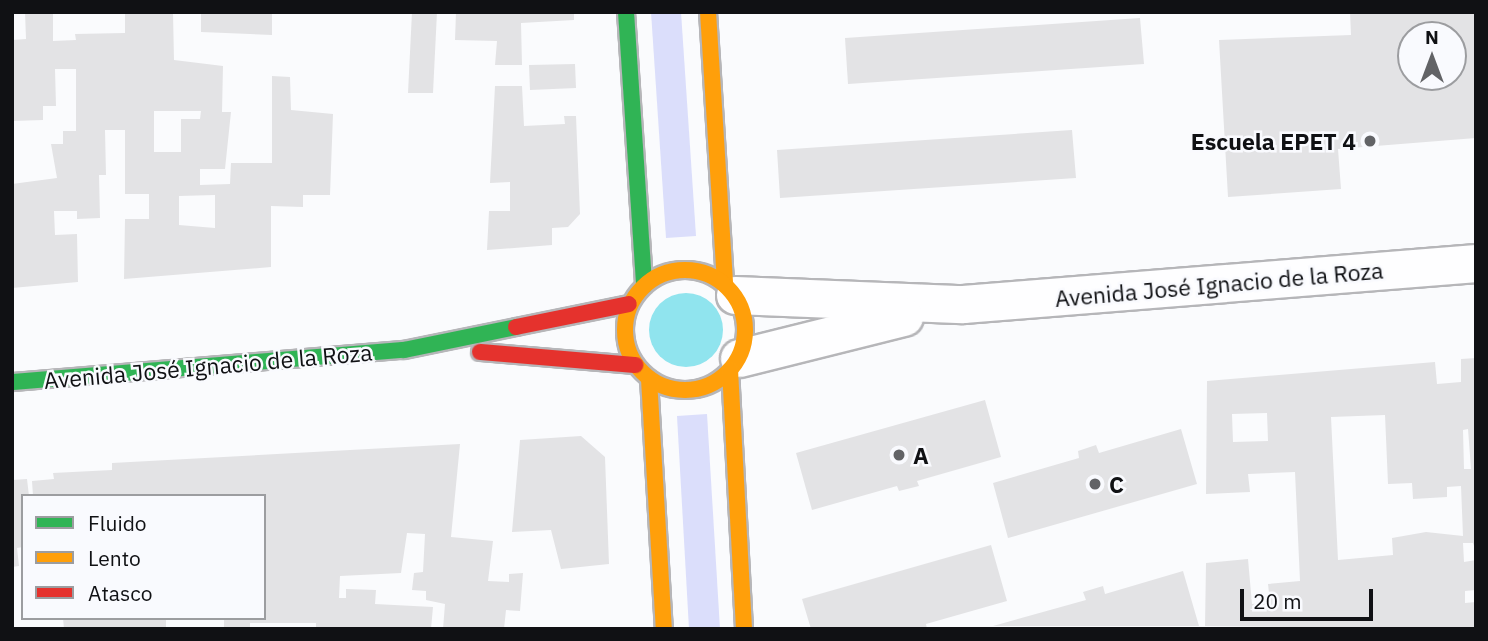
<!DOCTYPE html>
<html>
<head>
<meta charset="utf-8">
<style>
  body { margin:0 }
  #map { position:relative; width:1488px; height:641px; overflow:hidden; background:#fafbfd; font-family:"IBM Plex Sans",sans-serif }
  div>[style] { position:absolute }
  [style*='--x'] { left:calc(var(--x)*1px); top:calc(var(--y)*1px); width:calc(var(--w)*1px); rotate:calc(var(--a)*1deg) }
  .green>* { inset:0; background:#dbdefb }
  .water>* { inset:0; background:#90e4ee }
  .round { border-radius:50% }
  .building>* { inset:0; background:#e3e3e5 }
  .roads { filter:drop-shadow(2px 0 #b6b6b9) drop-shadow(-2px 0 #b6b6b9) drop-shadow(0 2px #b6b6b9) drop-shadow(0 -2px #b6b6b9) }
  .street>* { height:37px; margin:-18.5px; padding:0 18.5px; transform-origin:18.5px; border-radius:18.5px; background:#fefeff }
  .fast>* { height:16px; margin:-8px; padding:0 8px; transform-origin:8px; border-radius:8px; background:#30b455 }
  .slow>* { height:16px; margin:-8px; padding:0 8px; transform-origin:8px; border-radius:8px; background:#ff9f0a }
  .slow>.ring { margin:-8px; padding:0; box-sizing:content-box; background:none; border:16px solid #ff9f0a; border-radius:50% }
  .jam>* { height:16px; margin:-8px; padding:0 8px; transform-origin:8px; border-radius:8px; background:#e5322d }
  .dots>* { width:19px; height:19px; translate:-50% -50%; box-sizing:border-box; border:4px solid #f9fafe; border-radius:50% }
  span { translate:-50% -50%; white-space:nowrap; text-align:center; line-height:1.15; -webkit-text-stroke:5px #f9fafe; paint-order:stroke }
  .poi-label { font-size:23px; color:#101114; font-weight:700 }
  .right { translate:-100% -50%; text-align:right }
  .left { translate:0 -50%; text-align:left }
  .street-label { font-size:23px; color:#101114 }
  .frame { position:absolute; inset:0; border:14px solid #101114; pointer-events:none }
  .legend { position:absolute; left:21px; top:494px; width:245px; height:126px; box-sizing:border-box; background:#f9fafe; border:2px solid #9c9da0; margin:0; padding:9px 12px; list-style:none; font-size:21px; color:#101114 }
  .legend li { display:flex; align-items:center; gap:14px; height:35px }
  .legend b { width:35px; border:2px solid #9c9da0 }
  .north { position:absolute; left:1397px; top:21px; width:70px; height:70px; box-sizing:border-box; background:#f9fafe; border:2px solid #9c9da0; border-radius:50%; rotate:0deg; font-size:19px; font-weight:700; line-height:28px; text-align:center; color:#101114 }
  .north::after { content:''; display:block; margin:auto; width:24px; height:32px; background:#626366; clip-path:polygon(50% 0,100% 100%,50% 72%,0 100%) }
  .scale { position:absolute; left:1240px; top:589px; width:133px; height:32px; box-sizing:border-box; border:4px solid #101114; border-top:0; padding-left:9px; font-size:21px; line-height:24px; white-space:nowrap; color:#101114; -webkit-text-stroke:5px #f9fafe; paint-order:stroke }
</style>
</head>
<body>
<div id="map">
  <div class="green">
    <i style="clip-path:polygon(651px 12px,681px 12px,696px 236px,666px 238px)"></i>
    <i style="clip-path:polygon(707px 414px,720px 629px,689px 629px,677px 416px)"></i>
  </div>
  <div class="water">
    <i class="round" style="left:649px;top:293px;width:74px;height:74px"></i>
  </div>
  <div class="building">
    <i style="clip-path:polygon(evenodd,25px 12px,53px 12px,53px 41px,76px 40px,75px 34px,125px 33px,125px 12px,173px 13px,174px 60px,223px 66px,222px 112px,231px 112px,225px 169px,200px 169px,200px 185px,230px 184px,231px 163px,272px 163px,272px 76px,290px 77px,291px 110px,333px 114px,330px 195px,303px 195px,303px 207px,271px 206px,271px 267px,124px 279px,125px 219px,149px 219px,149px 194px,125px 194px,125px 130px,105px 130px,106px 175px,99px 175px,100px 218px,77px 219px,77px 211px,54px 211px,55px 235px,77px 234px,78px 282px,12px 288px,12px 184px,57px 178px,51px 144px,63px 144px,63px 131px,76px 131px,76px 69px,55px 69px,56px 106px,43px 106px,43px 120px,12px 121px,12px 40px,26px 39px,25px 12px,154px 111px,201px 111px,200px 119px,181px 119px,181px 152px,154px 152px,154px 111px,25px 12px,215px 195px,215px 228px,179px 225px,179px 196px,215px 195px)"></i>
    <i style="clip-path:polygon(201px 12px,272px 12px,272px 35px,201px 32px)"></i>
    <i style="clip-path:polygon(412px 12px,437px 12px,433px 93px,408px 93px)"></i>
    <i style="clip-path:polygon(456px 12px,574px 12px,574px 20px,521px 23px,522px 65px,495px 65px,497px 41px,455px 40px)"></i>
    <i style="clip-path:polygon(evenodd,1350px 12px,1476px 12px,1476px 138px,1338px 149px,1341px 189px,1228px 197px,1219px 40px,1351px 35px,1350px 12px,1411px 35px,1453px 35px,1453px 77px,1411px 77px,1411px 35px)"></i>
    <i style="clip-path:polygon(1140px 18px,1144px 64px,848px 84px,845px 38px)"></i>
    <i style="clip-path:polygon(575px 64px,576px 88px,530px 90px,529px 65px)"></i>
    <i style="clip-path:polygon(495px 86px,522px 86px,524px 126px,565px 124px,564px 116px,576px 116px,580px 214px,568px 227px,552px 228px,552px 245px,487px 250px,489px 211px,510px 211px,510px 182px,490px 183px)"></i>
    <i style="clip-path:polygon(1072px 130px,1076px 178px,780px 198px,777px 150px)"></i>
    <i style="clip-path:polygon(evenodd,1476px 358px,1476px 552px,1473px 543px,1463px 543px,1464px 562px,1476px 560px,1476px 590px,1465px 591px,1465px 603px,1476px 602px,1476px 629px,1205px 626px,1206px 563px,1248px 559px,1252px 604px,1270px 602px,1268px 584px,1300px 581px,1295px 472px,1248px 474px,1250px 492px,1206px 494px,1207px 381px,1435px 362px,1437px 384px,1461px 382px,1461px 359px,1476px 358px,1267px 413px,1268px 441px,1233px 442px,1232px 414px,1267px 413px,1476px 358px,1385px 415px,1388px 484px,1412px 483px,1413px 499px,1447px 497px,1447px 487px,1461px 486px,1463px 536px,1426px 532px,1392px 538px,1393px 555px,1338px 560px,1331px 417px,1385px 415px,1476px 358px,1468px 429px,1471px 469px,1464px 469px,1463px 430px,1468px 429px)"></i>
    <i style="clip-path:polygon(985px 400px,1001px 457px,917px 481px,919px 486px,899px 491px,897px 486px,812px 510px,796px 453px)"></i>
    <i style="clip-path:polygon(1181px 429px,1197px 484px,1008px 538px,993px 483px,1079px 458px,1078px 451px,1096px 445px,1099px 453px)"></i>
    <i style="clip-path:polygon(581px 436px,605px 457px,609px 564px,561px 569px,551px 530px,512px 532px,520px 440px)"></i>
    <i style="clip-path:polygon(460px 444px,451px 537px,493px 541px,488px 581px,509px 582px,509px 574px,523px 573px,520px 611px,506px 610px,504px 629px,443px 629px,445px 604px,426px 600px,426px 591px,412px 590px,414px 573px,423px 572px,425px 534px,407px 533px,401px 573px,340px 576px,339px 598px,346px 598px,346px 589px,376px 590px,375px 604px,433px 607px,431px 629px,316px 629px,316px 623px,250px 623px,250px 629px,224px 629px,224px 618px,264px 618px,264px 496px,33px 496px,32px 481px,54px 479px,53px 473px,112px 470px,112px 463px)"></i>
    <i style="clip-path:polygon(27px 479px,29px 496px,23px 496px,23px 547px,17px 548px,19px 566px,12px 567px,12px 480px)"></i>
    <i style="clip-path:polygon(991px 545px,1007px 601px,926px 624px,927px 629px,811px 629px,802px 599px)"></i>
    <i style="clip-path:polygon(1183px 571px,1199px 626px,993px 626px,1086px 600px,1083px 592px,1103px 586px,1105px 594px)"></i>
    <i style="clip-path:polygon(63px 618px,166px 618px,166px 629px,64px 629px)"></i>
  </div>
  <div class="roads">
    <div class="street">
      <i style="--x:735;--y:295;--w:228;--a:2.3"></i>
      <i style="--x:963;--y:304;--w:515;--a:-4.57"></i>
      <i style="--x:739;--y:358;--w:170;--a:-14"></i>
    </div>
    <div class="fast">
      <i style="--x:626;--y:12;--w:274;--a:86.2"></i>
      <i style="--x:12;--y:382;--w:393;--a:-4.7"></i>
      <i style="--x:404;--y:350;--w:114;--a:-11.6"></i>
    </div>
    <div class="slow">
      <i style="--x:708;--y:12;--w:273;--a:86.4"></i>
      <i class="ring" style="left:625px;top:270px;width:104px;height:104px"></i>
      <i style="--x:730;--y:370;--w:259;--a:86.9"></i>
      <i style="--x:649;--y:379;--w:250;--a:86.6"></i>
    </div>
    <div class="jam">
      <i style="--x:516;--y:327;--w:115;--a:-11.5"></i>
      <i style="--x:480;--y:352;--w:156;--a:4.8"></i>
    </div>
  </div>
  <div class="dots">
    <i style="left:1370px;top:141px;background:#626366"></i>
    <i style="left:899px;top:455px;background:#626366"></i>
    <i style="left:1095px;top:484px;background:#626366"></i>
  </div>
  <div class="poi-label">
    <span class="right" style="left:1356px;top:141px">Escuela EPET 4</span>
    <span class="left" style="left:913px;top:455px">A</span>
    <span class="left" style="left:1109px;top:484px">C</span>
  </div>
  <div class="street-label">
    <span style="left:1219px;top:284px;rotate:-5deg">Avenida José Ignacio de la Roza</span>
    <span style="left:208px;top:366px;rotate:-5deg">Avenida José Ignacio de la Roza</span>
  </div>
  <div class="frame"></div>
  <ul class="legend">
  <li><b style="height:9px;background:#30b455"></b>Fluido</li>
  <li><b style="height:9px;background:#ff9f0a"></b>Lento</li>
  <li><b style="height:9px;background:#e5322d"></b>Atasco</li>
  </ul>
  <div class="north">N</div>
  <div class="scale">20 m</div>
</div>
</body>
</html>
